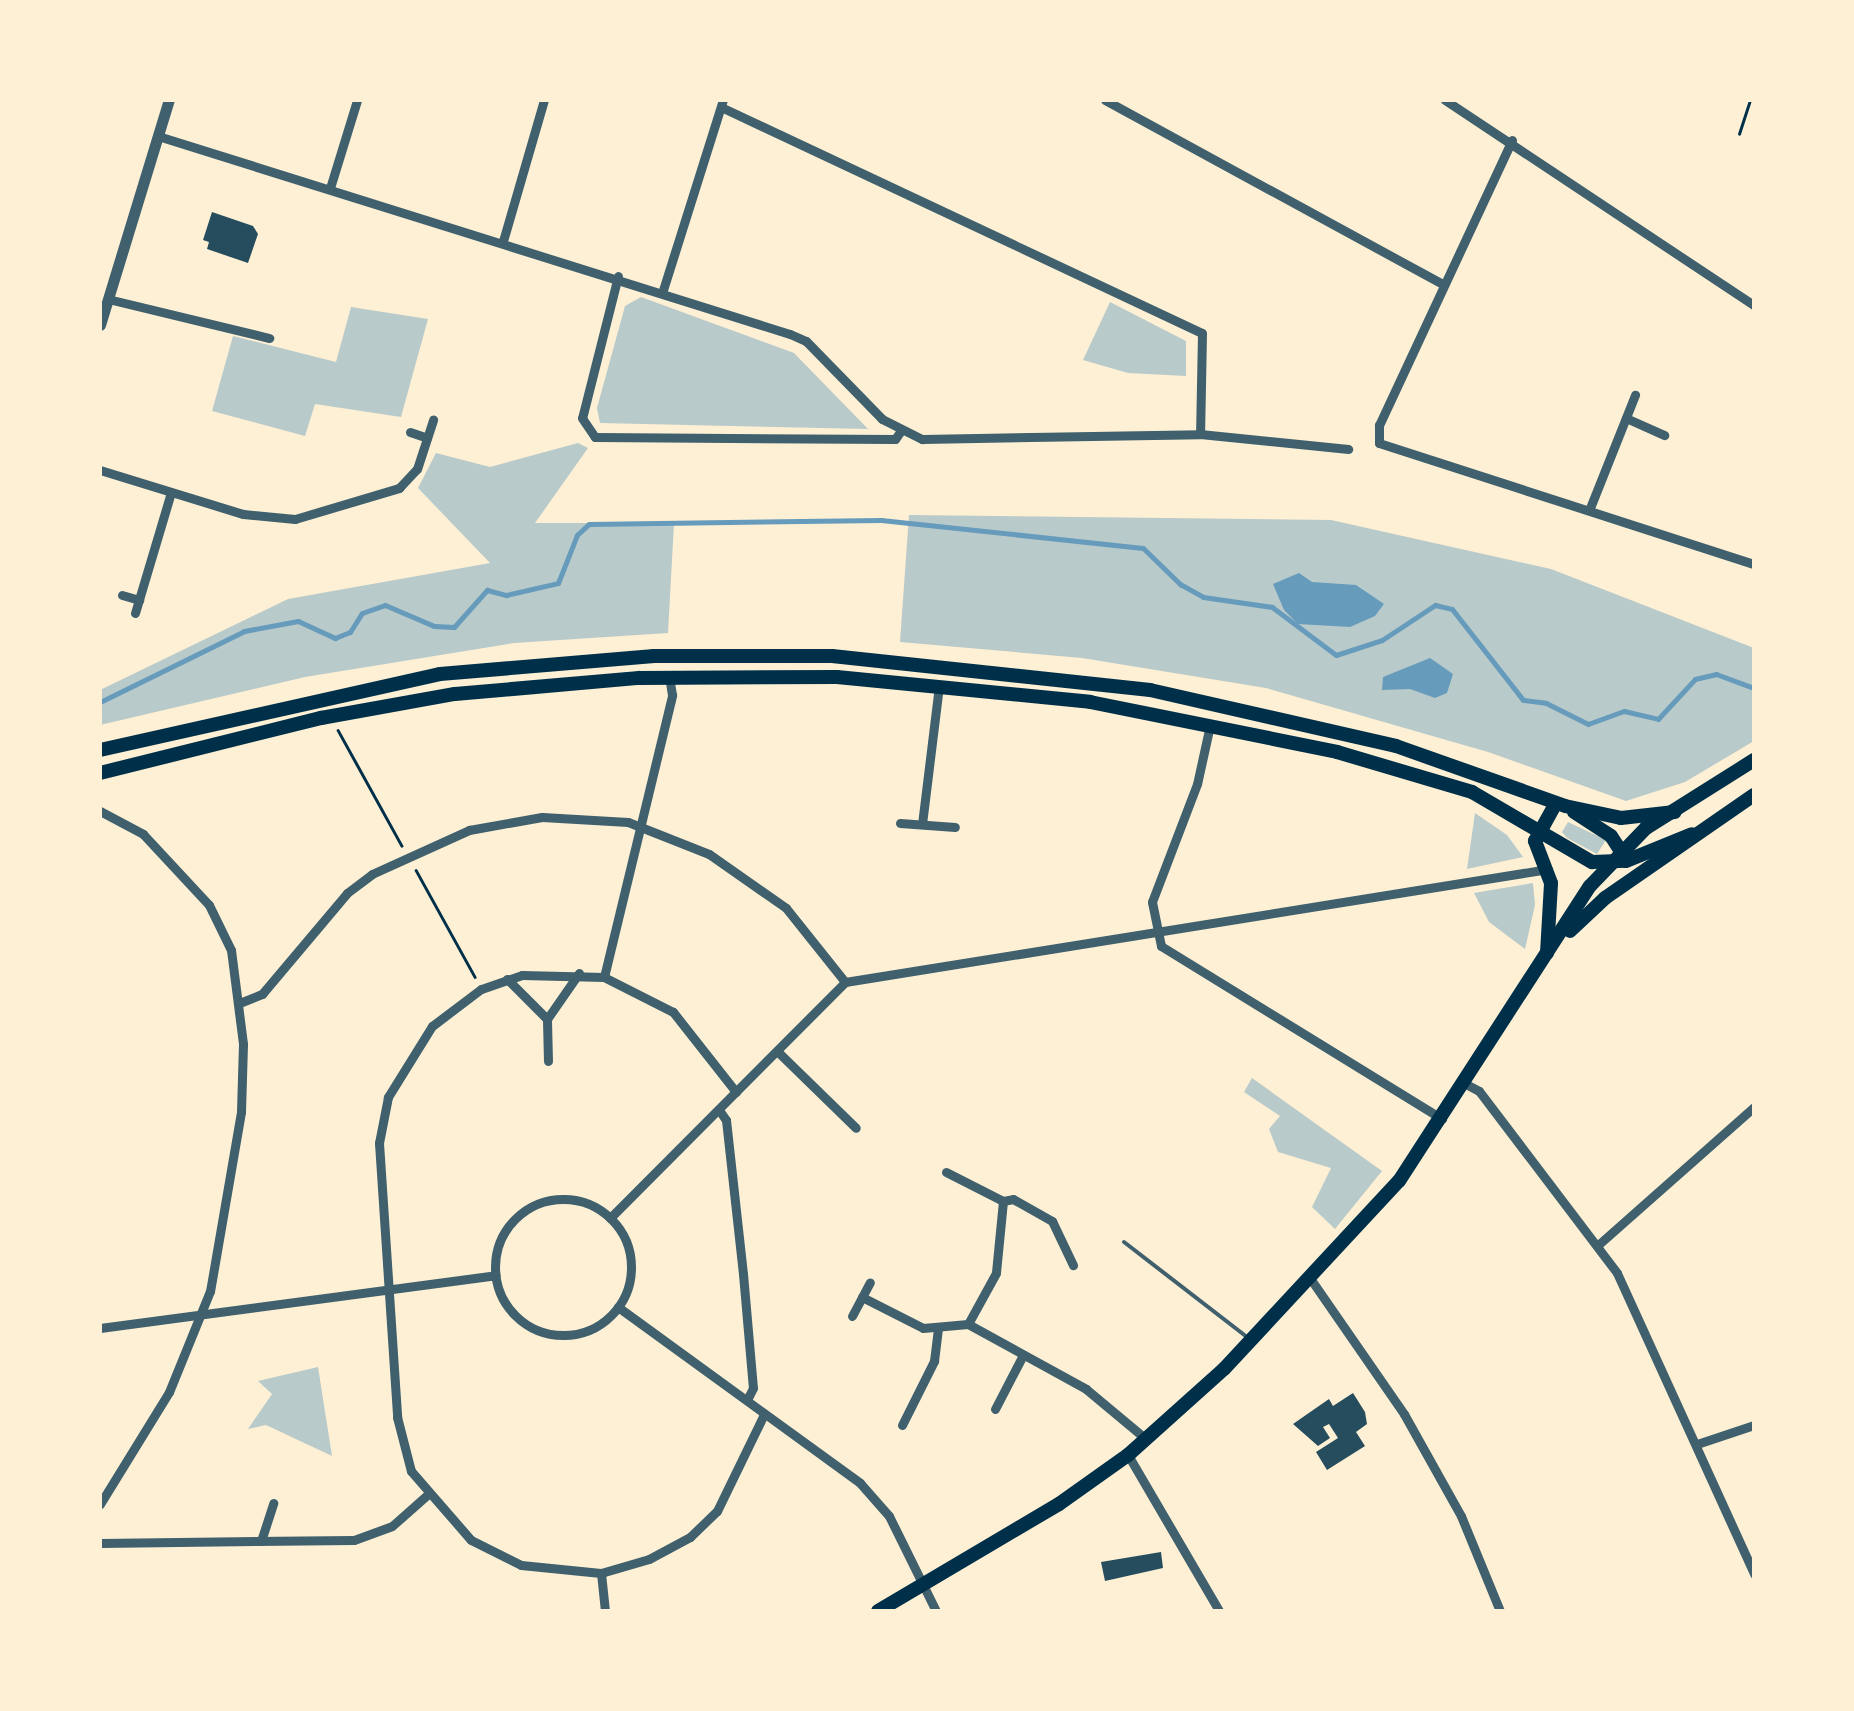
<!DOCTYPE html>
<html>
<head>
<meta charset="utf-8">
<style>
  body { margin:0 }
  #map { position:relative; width:1854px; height:1711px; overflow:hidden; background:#fdf0d5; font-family:"PT Sans",sans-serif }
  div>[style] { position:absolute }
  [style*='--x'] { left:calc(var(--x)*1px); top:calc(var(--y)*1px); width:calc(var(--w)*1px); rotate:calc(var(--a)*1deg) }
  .green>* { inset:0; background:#b9caca }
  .water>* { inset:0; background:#669bbc }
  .stream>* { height:5px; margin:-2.5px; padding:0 2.5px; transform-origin:2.5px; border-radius:2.5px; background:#669bbc }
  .building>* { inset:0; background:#264d5e }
  .path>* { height:2.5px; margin:-1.25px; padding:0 1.25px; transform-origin:1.25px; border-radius:1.25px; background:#003049 }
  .service>* { height:4px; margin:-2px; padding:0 2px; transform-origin:2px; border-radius:2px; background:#3f606c }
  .minor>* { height:9px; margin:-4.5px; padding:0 4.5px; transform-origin:4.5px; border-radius:4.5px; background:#3f606c }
  .minor>.ring { margin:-4.5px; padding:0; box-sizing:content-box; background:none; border:9px solid #3f606c; border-radius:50% }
  .tertiary>* { height:11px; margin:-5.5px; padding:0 5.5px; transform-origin:5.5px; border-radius:5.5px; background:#3f606c }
  .trunk>* { height:14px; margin:-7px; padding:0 7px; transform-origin:7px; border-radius:7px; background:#003049 }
  span { translate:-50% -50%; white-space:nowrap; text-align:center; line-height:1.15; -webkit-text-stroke:8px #fdf0d5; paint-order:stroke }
  .frame { position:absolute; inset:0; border:102px solid #fdf0d5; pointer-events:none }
</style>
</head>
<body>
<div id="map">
  <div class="green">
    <i style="clip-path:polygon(641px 297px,794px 353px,868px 429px,600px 423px,597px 408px,625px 306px)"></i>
    <i style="clip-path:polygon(1110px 302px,1186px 341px,1186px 376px,1128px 373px,1083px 360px)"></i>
    <i style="clip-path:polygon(351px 307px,428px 319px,401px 417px,315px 404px,305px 436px,212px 411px,233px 336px,336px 362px)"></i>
    <i style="clip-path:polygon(578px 443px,588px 448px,535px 523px,674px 523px,668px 633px,514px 643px,305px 677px,100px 725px,100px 690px,288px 599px,490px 563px,418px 488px,436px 453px,490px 467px)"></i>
    <i style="clip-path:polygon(909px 515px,1331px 520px,1551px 569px,1754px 648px,1754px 741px,1685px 782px,1626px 801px,1488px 752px,1266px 688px,1082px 658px,900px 642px)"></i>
    <i style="clip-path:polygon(1475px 813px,1507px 835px,1523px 857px,1467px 869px)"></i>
    <i style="clip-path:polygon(1568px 822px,1606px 840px,1597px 854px,1567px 838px,1562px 832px)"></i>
    <i style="clip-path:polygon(1533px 883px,1535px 905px,1525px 949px,1489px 922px,1474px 893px)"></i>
    <i style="clip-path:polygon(1252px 1078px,1382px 1171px,1335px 1229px,1312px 1207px,1331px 1168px,1278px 1152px,1269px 1129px,1280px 1116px,1244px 1092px)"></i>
    <i style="clip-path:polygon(318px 1367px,332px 1456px,266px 1425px,248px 1429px,272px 1394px,258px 1381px)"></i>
  </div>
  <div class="water">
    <i style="clip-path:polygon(1299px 573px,1312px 582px,1356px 585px,1384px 604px,1375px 616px,1350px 627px,1298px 624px,1284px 610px,1273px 584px)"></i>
    <i style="clip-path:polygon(1430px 658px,1453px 674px,1447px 693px,1435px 698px,1410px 689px,1382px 690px,1383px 677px)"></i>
  </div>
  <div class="stream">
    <i style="--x:100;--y:702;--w:161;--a:-26.2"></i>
    <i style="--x:244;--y:631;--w:55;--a:-10.5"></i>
    <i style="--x:298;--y:621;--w:41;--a:24.7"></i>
    <i style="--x:335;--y:638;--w:16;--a:-22"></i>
    <i style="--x:350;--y:632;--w:22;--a:-58"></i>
    <i style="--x:362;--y:613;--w:24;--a:-19"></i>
    <i style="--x:385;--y:605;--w:53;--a:23.2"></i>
    <i style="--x:434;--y:626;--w:20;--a:3"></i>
    <i style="--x:454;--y:627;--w:50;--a:-48.3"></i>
    <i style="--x:487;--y:590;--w:20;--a:15"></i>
    <i style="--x:506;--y:595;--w:53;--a:-13"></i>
    <i style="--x:558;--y:583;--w:52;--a:-68.4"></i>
    <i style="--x:577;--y:535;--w:16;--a:-43"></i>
    <i style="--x:589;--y:524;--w:292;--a:-0.8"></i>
    <i style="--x:881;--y:520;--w:263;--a:6.1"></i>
    <i style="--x:1143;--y:548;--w:52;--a:44.2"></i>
    <i style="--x:1180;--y:584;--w:26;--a:29"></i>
    <i style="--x:1203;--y:597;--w:70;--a:8.2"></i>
    <i style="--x:1272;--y:607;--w:80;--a:36.9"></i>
    <i style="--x:1336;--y:655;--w:48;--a:-18.1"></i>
    <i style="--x:1382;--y:640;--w:64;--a:-33.4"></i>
    <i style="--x:1435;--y:605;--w:17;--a:13"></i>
    <i style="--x:1452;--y:609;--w:115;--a:52"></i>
    <i style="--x:1523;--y:700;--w:23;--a:7"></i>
    <i style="--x:1546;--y:703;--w:47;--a:26.6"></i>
    <i style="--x:1588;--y:724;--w:38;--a:-20"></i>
    <i style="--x:1624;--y:711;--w:35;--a:13"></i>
    <i style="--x:1658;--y:719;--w:54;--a:-47.2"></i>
    <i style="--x:1695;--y:679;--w:22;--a:-13"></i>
    <i style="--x:1716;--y:674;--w:40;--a:20.2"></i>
  </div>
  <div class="building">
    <i style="clip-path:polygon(212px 212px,253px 226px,258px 234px,248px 263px,207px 249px,209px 242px,203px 240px)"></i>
    <i style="clip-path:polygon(1353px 1393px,1365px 1412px,1367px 1424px,1356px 1432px,1365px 1446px,1327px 1470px,1316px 1452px,1338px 1438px,1329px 1424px,1323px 1427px,1330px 1438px,1318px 1446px,1293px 1424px,1329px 1399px,1333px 1406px)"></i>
    <i style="clip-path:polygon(1161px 1552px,1163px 1568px,1105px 1581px,1101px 1562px)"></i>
  </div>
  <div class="path">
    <i style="--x:1739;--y:134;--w:36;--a:-72"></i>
    <i style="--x:338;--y:730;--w:132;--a:61.1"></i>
    <i style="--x:416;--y:870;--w:122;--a:61.1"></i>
  </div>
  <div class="service">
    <i style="--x:1124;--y:1242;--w:155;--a:37.7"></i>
  </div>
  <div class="minor">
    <i style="--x:1105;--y:100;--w:384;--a:28.6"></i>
    <i style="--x:1445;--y:100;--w:371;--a:33.6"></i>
    <i style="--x:721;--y:107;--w:531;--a:25.17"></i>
    <i style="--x:1202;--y:333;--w:101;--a:91.1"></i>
    <i style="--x:158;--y:136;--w:662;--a:17.4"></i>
    <i style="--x:790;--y:334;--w:17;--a:24"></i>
    <i style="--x:806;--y:341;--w:109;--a:45.7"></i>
    <i style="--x:882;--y:419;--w:45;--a:26.6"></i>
    <i style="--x:922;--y:439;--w:278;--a:-1"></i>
    <i style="--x:1200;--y:434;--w:149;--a:5.8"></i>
    <i style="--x:1512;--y:140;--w:315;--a:115"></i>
    <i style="--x:1379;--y:425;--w:18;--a:90"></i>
    <i style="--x:1379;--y:443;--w:394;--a:17.9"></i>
    <i style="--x:330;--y:188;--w:92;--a:-72.9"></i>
    <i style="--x:503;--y:241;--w:147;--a:-73.8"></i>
    <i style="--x:618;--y:276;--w:146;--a:104.2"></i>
    <i style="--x:582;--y:418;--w:23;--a:56"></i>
    <i style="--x:595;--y:437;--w:300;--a:0.4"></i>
    <i style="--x:895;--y:439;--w:9;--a:-54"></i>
    <i style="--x:663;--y:290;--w:199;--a:-72.5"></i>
    <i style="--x:108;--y:299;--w:166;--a:13.6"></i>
    <i style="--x:1626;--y:418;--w:42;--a:24.1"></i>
    <i style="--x:410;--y:432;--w:18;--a:19"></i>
    <i style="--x:100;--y:470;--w:150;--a:17.1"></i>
    <i style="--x:243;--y:514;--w:52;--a:5.5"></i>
    <i style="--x:295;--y:519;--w:109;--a:-16.6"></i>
    <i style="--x:399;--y:488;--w:26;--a:-47"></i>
    <i style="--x:417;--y:469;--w:52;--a:-71.9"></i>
    <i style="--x:1590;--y:508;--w:122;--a:-68.3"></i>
    <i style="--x:122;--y:595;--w:18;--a:16"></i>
    <i style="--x:135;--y:613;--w:126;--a:-73.4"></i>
    <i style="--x:1210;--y:725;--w:60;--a:102.4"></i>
    <i style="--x:1197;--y:784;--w:126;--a:110.9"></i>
    <i style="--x:1152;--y:902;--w:45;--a:78.4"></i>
    <i style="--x:1161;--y:946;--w:330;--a:31.6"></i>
    <i style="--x:100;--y:811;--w:49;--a:28.1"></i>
    <i style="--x:143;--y:834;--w:97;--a:47.1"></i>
    <i style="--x:209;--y:905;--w:50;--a:63.9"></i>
    <i style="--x:231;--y:950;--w:95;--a:82.7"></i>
    <i style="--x:243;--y:1044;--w:68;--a:91.7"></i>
    <i style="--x:241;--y:1112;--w:182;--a:99.8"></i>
    <i style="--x:210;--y:1291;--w:109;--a:112.1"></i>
    <i style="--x:169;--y:1392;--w:132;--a:121.6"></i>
    <i style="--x:900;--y:823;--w:55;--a:4.2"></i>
    <i style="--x:922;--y:824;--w:140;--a:-83"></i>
    <i style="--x:604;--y:977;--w:290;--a:-76.4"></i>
    <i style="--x:672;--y:695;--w:18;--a:-99"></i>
    <i style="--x:507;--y:979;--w:57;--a:45"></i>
    <i style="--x:242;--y:1002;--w:22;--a:-22"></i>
    <i style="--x:262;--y:994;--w:132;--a:-49.9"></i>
    <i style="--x:347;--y:893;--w:31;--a:-37"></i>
    <i style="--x:372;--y:874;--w:107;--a:-24.4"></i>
    <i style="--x:469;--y:830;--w:74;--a:-10.1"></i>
    <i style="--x:542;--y:817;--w:86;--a:3.3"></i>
    <i style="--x:628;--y:822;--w:87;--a:21.6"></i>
    <i style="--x:709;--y:854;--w:94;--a:35"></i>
    <i style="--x:786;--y:908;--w:95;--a:51.4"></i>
    <i style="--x:777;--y:1051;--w:110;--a:44.3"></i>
    <i style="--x:548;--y:1061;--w:42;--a:-91.4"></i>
    <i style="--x:547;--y:1019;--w:56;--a:-55.2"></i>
    <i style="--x:1464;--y:1083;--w:17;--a:28"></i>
    <i style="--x:1479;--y:1091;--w:228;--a:52.8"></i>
    <i style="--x:1617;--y:1273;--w:331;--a:65.5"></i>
    <i style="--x:736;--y:1092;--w:102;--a:-128.2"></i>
    <i style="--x:673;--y:1012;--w:77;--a:-153.1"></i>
    <i style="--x:604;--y:977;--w:82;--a:-178.6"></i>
    <i style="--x:522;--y:975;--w:43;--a:161.1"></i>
    <i style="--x:481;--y:989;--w:61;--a:142.9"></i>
    <i style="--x:432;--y:1026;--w:84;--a:121.8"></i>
    <i style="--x:388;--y:1097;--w:47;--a:101.1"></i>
    <i style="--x:379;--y:1143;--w:275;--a:86.2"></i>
    <i style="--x:397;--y:1417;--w:56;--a:75.5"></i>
    <i style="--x:411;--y:1471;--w:91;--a:49"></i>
    <i style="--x:471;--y:1540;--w:56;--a:26.6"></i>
    <i style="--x:521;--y:1565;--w:80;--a:5.7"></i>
    <i style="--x:601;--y:1573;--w:50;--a:-16.3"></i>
    <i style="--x:649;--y:1559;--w:47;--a:-28.2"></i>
    <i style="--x:690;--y:1537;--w:37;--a:-44"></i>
    <i style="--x:717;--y:1511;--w:108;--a:-64.1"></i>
    <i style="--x:719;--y:1110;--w:12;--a:55"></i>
    <i style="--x:726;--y:1120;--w:155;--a:83.7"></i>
    <i style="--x:743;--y:1274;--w:114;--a:85"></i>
    <i style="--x:753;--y:1388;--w:13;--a:117"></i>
    <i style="--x:946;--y:1172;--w:64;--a:27"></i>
    <i style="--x:1003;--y:1201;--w:72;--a:95.6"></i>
    <i style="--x:996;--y:1273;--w:58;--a:118.8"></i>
    <i class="ring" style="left:495px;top:1199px;width:127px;height:127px"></i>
    <i style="--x:1003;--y:1201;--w:10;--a:-11"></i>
    <i style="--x:1013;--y:1199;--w:45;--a:29.4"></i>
    <i style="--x:1052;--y:1221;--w:49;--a:64.5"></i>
    <i style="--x:610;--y:1218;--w:333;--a:-45.1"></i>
    <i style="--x:845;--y:982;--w:712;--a:-9.13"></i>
    <i style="--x:1598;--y:1245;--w:208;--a:-41.5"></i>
    <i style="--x:1312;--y:1281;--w:162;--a:55.3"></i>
    <i style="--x:1404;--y:1414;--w:117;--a:60.8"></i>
    <i style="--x:1461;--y:1516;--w:103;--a:67.7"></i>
    <i style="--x:862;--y:1297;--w:68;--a:26.9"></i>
    <i style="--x:923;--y:1328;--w:45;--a:-5.1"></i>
    <i style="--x:968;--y:1324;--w:135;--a:28.8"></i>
    <i style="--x:1086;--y:1389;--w:78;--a:39.8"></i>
    <i style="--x:618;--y:1307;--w:299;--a:36"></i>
    <i style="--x:860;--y:1483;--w:44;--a:48.7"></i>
    <i style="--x:889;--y:1516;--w:106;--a:63.7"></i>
    <i style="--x:852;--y:1316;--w:38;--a:-62"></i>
    <i style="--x:100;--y:1328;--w:399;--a:-7.6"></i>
    <i style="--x:995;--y:1409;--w:61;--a:-62.6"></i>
    <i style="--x:902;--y:1425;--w:72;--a:-63.4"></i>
    <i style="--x:934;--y:1361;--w:31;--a:-83"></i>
    <i style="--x:1697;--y:1444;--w:60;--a:-18.4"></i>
    <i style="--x:1128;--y:1455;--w:181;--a:59.7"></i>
    <i style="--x:261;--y:1541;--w:40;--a:-72"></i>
    <i style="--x:100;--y:1543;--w:254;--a:-0.7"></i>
    <i style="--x:354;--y:1540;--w:40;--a:-20.2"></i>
    <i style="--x:392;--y:1526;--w:47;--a:-41.5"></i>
    <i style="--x:601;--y:1573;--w:38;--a:84"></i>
  </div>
  <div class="tertiary">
    <i style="--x:100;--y:325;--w:235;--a:-73"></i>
  </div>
  <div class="trunk">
    <i style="--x:100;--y:750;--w:348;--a:-12.6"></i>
    <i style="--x:440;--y:674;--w:215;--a:-4.8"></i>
    <i style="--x:654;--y:656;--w:178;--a:0"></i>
    <i style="--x:832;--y:656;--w:320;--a:6.1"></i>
    <i style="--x:1150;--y:690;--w:252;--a:12.8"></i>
    <i style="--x:1396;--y:746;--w:179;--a:19.5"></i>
    <i style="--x:1565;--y:806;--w:57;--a:12.1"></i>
    <i style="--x:1621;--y:818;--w:54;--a:-6.3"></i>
    <i style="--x:100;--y:773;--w:228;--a:-14"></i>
    <i style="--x:321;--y:718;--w:136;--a:-10.2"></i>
    <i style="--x:455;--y:694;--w:185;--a:-5"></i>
    <i style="--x:639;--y:678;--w:198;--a:-0.3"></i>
    <i style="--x:837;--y:677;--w:254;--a:5.6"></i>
    <i style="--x:1090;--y:702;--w:252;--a:11.4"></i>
    <i style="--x:1337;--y:752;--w:141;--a:16.5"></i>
    <i style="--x:1472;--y:792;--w:139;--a:30.3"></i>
    <i style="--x:1592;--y:862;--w:34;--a:-2"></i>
    <i style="--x:1626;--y:861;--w:71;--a:-22.2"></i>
    <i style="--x:1574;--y:812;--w:44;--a:33"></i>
    <i style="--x:1611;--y:836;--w:24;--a:57"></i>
    <i style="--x:1570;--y:931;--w:48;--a:-43.3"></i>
    <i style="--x:1605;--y:898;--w:181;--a:-34.7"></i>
    <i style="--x:1547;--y:953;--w:70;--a:-86.7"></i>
    <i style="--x:1551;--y:883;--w:45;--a:-110.9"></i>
    <i style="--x:1535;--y:841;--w:43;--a:-61.1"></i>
    <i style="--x:878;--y:1611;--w:210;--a:-30.6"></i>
    <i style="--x:1059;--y:1504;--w:85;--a:-35.4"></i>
    <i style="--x:1128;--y:1455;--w:129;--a:-41.9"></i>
    <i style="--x:1224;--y:1369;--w:257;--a:-47.1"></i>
    <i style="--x:1399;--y:1181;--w:351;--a:-57.1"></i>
    <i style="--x:1590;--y:886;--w:81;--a:-46"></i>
    <i style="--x:1646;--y:828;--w:128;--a:-32.2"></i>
  </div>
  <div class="frame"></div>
</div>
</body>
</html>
